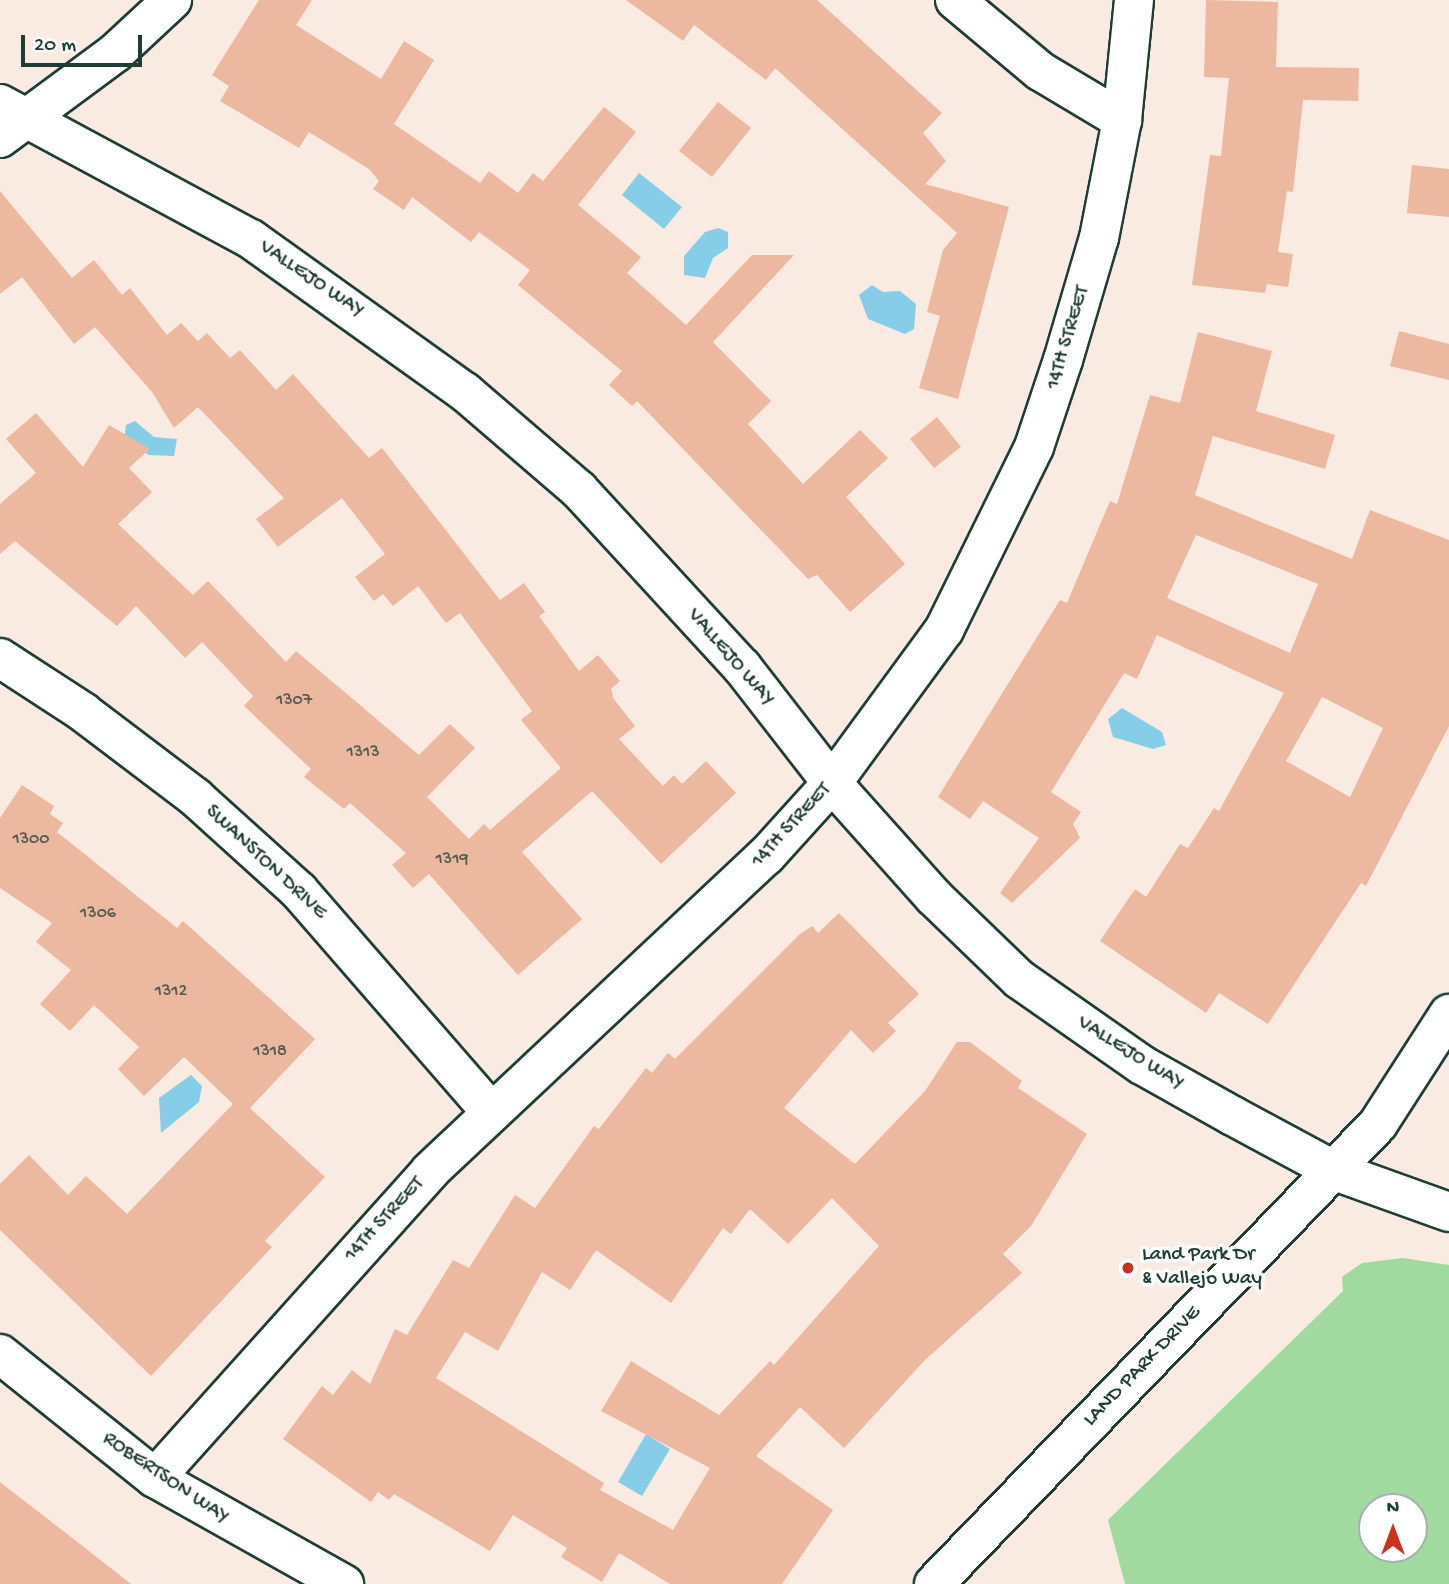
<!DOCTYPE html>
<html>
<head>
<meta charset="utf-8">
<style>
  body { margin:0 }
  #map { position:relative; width:1449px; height:1584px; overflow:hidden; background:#f9eae2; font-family:"Gochi Hand",sans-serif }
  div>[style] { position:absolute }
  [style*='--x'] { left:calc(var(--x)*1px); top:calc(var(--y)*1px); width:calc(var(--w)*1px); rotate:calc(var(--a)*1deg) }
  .green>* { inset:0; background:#a1da9f }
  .water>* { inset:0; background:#86cee7 }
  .building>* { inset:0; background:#ecb89f }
  .roads { filter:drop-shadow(2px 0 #1f3d34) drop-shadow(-2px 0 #1f3d34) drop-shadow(0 2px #1f3d34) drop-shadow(0 -2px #1f3d34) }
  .minor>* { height:38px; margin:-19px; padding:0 19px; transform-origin:19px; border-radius:19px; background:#fff }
  .tertiary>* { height:38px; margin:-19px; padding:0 19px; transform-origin:19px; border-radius:19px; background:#fff }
  .secondary>* { height:38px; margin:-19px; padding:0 19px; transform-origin:19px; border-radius:19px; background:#fff }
  .dots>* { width:19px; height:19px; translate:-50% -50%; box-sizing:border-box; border:4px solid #fff; border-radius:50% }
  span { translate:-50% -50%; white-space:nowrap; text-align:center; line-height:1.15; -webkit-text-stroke:7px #fff; paint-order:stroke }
  .number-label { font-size:18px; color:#525c4f }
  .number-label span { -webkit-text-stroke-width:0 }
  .street-label { font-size:21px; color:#1f3d34 }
  .poi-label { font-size:21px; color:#1f3d34 }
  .left { translate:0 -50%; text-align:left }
  .north { position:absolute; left:1358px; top:1493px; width:70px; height:70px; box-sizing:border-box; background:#fff; border:2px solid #a5b1ae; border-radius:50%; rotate:0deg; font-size:19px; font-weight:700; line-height:28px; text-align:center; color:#1f3d34 }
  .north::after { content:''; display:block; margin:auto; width:24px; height:32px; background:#c8321e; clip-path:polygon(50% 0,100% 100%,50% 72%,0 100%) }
  .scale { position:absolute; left:21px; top:35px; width:121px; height:32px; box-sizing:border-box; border:4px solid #1f3d34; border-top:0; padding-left:9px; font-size:21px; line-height:24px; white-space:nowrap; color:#1f3d34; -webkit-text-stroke:5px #fff; paint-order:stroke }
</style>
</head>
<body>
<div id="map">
  <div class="green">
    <i style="clip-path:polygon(evenodd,1403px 1258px,1449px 1265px,1449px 1584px,1125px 1584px,1108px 1520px,1343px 1291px,1342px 1277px,1362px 1263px,1403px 1258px,1372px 1507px,1414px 1507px,1414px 1549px,1372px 1549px,1372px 1507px)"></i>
  </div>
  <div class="water">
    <i style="clip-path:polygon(639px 173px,682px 207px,664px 229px,622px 195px)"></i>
    <i style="clip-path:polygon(718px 228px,728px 232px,728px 248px,713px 258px,705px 278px,684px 275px,684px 256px,705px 232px)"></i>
    <i style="clip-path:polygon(872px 285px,883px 292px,900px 291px,916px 304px,914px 329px,905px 334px,868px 319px,859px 295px)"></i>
    <i style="clip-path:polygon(135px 421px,154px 437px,177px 439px,174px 456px,149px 455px,124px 439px,126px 425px)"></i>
    <i style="clip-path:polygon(1122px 708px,1162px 732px,1166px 745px,1153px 749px,1113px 737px,1108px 719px)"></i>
    <i style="clip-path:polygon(191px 1075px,202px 1086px,199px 1102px,161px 1133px,159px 1098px)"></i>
    <i style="clip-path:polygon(646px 1434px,670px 1449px,642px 1496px,618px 1482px)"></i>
  </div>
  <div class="building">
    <i style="clip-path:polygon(259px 0,312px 0,296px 25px,381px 79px,404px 41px,434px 60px,394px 124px,480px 183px,489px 171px,518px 193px,533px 173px,543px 181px,604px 107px,636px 132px,578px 205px,641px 257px,627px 273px,686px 325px,752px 255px,794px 255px,713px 342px,771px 401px,748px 424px,803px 484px,860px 430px,888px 458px,846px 497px,905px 564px,850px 612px,817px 575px,808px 579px,637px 401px,632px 406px,609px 385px,622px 371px,518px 285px,530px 270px,479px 232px,471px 242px,412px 197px,404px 210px,373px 189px,379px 181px,369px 169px,309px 132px,299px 148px,220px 101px,229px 86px,212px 75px)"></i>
    <i style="clip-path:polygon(626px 0,817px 0,942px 113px,923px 133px,946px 161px,925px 184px,1009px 207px,958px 399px,919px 388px,940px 316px,927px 312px,943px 250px,957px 233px,775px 68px,766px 80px,694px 25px,683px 41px)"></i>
    <i style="clip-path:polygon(1206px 0,1278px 2px,1276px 67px,1359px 68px,1358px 101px,1303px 100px,1293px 192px,1287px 191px,1278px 252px,1293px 254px,1288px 287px,1267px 284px,1265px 293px,1192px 285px,1210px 155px,1221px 156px,1229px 78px,1204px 77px)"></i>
    <i style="clip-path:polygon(718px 102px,751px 128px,712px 177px,679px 151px)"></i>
    <i style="clip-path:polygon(1412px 165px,1449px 169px,1449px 217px,1407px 213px)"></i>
    <i style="clip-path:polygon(0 191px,72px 278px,94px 260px,122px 295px,130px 288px,167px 335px,181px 323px,198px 341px,207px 333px,230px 358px,240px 350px,276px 390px,293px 374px,369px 458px,382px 448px,500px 600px,524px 583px,545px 612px,539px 616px,579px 671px,598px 655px,620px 681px,611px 689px,613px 698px,635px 726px,619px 739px,663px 786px,674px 775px,682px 784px,706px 761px,736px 793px,661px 864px,592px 791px,522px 852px,582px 919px,518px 975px,429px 874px,413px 888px,392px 865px,406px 853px,350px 803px,344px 809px,304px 777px,311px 769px,244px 706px,253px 696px,202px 642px,185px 658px,136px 606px,117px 626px,15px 541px,0 554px,0 504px,36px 473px,6px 439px,36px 413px,83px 467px,109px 425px,150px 449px,129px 468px,152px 492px,118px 524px,193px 595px,208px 581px,286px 662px,296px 651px,419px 755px,450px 724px,475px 748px,427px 797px,469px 839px,484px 824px,490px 830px,561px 768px,521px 720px,532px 711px,460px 613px,446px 623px,418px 586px,393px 606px,383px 594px,374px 601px,355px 577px,385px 554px,342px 498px,278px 547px,256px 519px,284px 498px,198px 407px,174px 428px,152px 392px,95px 327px,74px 344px,22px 277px,0 294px)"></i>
    <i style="clip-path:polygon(1399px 331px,1449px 344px,1449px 380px,1390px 366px)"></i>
    <i style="clip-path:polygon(evenodd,1198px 332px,1272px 351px,1256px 411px,1335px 435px,1325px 469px,1213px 436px,1195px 495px,1352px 559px,1370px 510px,1449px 540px,1449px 726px,1366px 886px,1361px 883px,1268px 1024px,1219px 993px,1206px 1013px,1100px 941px,1135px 889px,1146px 897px,1180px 844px,1188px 848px,1214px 808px,1219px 811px,1284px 693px,1157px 635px,1137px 679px,1124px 673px,1051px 792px,1081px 812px,1073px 824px,1080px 838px,1012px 903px,1000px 893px,1039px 838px,983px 801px,970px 819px,938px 797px,1060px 600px,1067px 603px,1110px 501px,1117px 504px,1150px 395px,1180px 403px,1198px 332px,1196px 535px,1318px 584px,1290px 653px,1167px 598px,1196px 535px,1198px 332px,1322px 697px,1383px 728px,1350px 797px,1286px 761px,1322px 697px)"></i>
    <i style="clip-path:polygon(937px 417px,961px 447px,934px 468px,910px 439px)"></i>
    <i style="clip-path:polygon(22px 785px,54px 806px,50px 814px,63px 823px,57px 832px,177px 928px,183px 921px,315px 1039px,250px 1108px,325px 1177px,265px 1241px,272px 1247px,151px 1376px,0 1230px,0 1184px,29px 1155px,68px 1195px,86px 1176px,127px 1214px,233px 1104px,184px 1057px,144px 1096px,118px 1069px,139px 1047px,94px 1005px,70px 1031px,40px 1004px,71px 970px,36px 942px,52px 923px,0 888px,0 818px)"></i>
    <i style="clip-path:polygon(evenodd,839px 913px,919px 994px,888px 1023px,896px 1031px,873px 1053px,851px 1030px,784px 1108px,855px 1164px,925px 1091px,957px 1042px,970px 1042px,1022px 1081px,1018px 1088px,1087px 1134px,1031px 1226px,1003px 1254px,1022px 1273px,925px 1360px,844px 1448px,800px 1407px,756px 1456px,833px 1510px,782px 1584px,670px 1584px,619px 1553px,602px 1582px,561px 1557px,567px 1548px,513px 1515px,490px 1551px,394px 1494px,389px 1500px,378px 1492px,371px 1502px,283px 1439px,322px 1386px,333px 1395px,352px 1370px,370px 1384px,395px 1329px,407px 1335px,453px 1260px,469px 1268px,515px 1195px,535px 1208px,594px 1126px,599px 1129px,646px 1068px,652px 1073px,668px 1053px,675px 1059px,800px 934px,812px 926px,818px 933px,839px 913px,832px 1198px,879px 1246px,774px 1365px,770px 1361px,719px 1415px,631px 1361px,601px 1411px,710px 1468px,673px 1530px,600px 1490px,604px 1483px,436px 1378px,465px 1332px,498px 1351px,542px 1272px,570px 1290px,596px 1250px,671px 1303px,723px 1228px,731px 1234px,750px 1209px,788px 1244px,832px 1198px)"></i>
    <i style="clip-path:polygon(0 1482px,89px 1551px,131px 1584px,0 1584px)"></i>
  </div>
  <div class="roads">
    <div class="minor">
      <i style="--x:955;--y:0;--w:111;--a:39.9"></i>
      <i style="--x:1040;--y:71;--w:96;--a:30.9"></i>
      <i style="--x:0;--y:138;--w:143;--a:-36.5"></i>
      <i style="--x:115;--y:53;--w:78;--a:-42.9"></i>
      <i style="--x:0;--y:658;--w:99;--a:33"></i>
      <i style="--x:83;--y:712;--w:141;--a:37.2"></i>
      <i style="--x:195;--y:797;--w:140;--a:42.1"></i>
      <i style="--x:299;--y:891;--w:293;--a:49"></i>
      <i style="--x:0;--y:1354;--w:198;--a:38.7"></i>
      <i style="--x:155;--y:1478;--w:217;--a:29.3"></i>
      <i style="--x:155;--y:1478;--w:412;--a:-48.1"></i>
      <i style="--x:430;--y:1171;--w:461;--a:-43.2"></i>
      <i style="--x:766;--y:856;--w:98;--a:-47.9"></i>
      <i style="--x:832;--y:783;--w:190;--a:-53.8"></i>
      <i style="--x:944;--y:630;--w:204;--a:-63.8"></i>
      <i style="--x:1034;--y:447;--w:92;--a:-71.6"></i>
      <i style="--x:1063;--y:360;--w:127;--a:-73.6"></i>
      <i style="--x:1099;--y:238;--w:120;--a:-79"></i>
      <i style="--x:1122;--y:120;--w:121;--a:-84.3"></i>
    </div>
    <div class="tertiary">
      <i style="--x:0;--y:104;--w:285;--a:28.3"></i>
      <i style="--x:251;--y:239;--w:263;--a:35.6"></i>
      <i style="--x:465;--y:392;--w:150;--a:40.7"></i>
      <i style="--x:579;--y:490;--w:241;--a:47.4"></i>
      <i style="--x:742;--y:667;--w:147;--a:52.2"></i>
      <i style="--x:832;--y:783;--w:153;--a:48.2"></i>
      <i style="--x:934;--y:897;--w:118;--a:44"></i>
      <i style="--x:1019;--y:979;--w:150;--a:35"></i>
      <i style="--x:1142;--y:1065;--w:104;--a:29.3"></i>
      <i style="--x:1233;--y:1116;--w:116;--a:28.3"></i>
      <i style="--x:1335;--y:1171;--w:121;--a:19.8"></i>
    </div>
    <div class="secondary">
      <i style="--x:934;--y:1584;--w:639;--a:-46.01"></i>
      <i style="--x:1378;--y:1124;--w:131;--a:-57.2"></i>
    </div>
  </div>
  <div class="dots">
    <i style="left:1128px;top:1268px;background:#c8321e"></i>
  </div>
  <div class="number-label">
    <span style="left:294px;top:701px">1307</span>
    <span style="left:363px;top:753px">1313</span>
    <span style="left:31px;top:840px">1300</span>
    <span style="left:452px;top:860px">1319</span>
    <span style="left:98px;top:914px">1306</span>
    <span style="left:171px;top:992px">1312</span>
    <span style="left:270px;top:1052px">1318</span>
  </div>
  <div class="street-label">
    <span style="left:311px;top:280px;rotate:34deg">VALLEJO WAY</span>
    <span style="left:1069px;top:338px;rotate:-73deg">14TH STREET</span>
    <span style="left:730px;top:658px;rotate:49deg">VALLEJO WAY</span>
    <span style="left:792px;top:826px;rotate:-47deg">14TH STREET</span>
    <span style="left:265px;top:863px;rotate:43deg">SWANSTON DRIVE</span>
    <span style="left:1130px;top:1054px;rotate:32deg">VALLEJO WAY</span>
    <span style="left:385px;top:1220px;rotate:-47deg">14TH STREET</span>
    <span style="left:1143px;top:1367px;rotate:-46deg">LAND PARK DRIVE</span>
    <span style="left:165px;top:1479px;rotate:34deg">ROBERTSON WAY</span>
  </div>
  <div class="poi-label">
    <span class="left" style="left:1142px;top:1268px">Land Park Dr<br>&amp; Vallejo Way</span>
  </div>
  <div class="north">N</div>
  <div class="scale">20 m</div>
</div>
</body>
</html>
